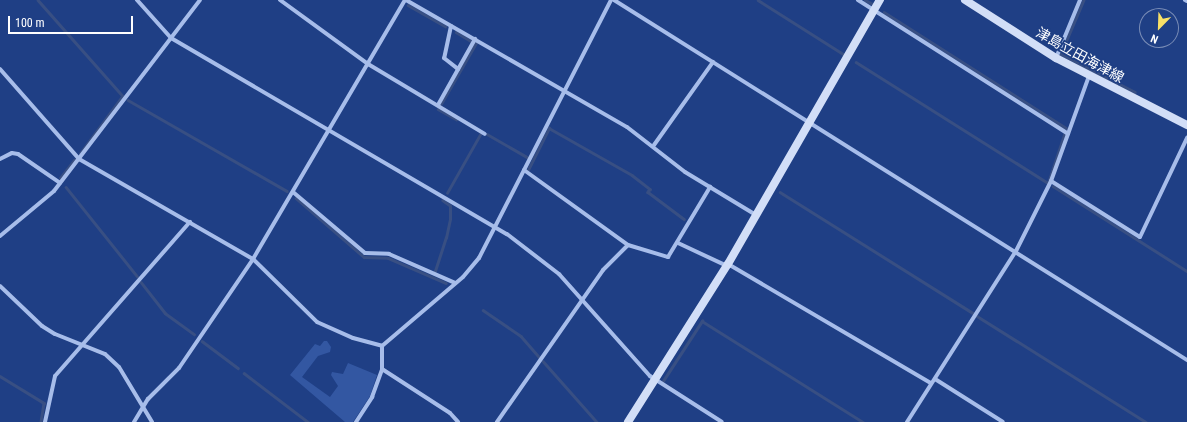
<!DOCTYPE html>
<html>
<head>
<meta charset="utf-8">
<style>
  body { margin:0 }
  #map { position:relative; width:1187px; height:422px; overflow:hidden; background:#1f3f85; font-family:"Roboto Condensed","Noto Sans JP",sans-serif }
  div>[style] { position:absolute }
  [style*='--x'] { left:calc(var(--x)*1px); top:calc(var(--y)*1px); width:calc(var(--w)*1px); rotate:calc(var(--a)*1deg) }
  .green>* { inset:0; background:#3357a2 }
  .stream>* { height:2.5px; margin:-1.25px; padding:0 1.25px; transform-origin:1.25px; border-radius:1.25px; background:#384f83 }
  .street>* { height:4px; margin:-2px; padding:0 2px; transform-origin:2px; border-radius:2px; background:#a7bdea }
  .secondary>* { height:8px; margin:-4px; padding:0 4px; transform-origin:4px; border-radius:4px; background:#d2def7 }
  span { translate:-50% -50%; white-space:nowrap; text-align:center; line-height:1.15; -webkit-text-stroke:3.5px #1f3f85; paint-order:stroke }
  .street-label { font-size:14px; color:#fff }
  .north { position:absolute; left:1139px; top:8px; width:40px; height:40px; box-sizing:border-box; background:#1f3f85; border:1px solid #798cb6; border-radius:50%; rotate:203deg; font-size:11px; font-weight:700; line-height:16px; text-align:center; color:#fff }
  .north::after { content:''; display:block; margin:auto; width:14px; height:18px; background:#f8e067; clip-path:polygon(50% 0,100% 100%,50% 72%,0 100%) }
  .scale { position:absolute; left:8px; top:16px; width:125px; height:18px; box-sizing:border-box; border:2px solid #fff; border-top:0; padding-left:5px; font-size:12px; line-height:14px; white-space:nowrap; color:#fff; -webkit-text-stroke:3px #1f3f85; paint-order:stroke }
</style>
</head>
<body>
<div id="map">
  <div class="green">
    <i style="clip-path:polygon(324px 341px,327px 341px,331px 347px,330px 352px,318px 356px,302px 377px,330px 397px,338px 386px,331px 375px,332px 372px,343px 374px,348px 363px,377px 375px,370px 396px,353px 422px,345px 422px,290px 375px,315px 344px,320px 346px)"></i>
  </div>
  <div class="stream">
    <i style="--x:38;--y:0;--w:128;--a:48.5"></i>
    <i style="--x:123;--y:96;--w:71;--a:126.4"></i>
    <i style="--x:758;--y:0;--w:101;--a:32.4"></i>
    <i style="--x:865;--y:0;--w:7;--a:27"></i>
    <i style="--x:1084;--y:0;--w:59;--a:113.1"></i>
    <i style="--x:1061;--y:54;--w:83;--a:27.2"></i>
    <i style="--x:408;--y:5;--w:43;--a:29.6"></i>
    <i style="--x:884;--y:12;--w:216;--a:32.5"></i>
    <i style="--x:456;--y:32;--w:17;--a:31"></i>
    <i style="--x:856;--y:62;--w:227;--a:32.2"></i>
    <i style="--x:1048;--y:183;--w:51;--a:-71.6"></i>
    <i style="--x:128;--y:100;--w:183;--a:29.8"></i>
    <i style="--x:441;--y:104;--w:70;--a:-60.2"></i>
    <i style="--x:438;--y:109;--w:21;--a:29"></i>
    <i style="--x:487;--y:134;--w:46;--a:29.9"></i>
    <i style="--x:528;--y:170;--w:47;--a:-63.4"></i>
    <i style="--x:549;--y:128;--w:95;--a:29.5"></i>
    <i style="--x:632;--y:175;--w:23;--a:38"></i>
    <i style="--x:650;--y:189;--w:4;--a:124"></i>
    <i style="--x:648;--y:192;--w:45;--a:36.9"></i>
    <i style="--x:60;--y:178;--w:23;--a:-52"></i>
    <i style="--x:1053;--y:186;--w:159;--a:32.4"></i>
    <i style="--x:66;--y:187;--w:114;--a:51.4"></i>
    <i style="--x:780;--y:192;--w:228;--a:32.1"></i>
    <i style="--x:447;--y:193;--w:69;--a:-60.5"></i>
    <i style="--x:296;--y:198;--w:90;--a:40.9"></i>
    <i style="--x:364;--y:257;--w:24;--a:2"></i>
    <i style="--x:388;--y:258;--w:63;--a:23.3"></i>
    <i style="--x:435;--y:271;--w:35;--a:-72"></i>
    <i style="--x:446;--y:238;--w:19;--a:-78"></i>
    <i style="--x:450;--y:219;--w:13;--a:-90"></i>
    <i style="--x:450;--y:206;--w:9;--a:-144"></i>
    <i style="--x:141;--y:282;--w:39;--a:52"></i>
    <i style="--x:165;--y:313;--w:36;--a:36"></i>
    <i style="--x:483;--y:310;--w:46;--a:34.4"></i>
    <i style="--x:521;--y:336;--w:28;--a:49"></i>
    <i style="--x:977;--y:316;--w:199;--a:32.1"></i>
    <i style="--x:202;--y:341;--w:45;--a:36.9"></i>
    <i style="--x:543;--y:361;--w:81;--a:48.5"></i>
    <i style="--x:244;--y:373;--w:81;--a:37.4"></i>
    <i style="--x:0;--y:376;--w:52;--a:31.5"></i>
    <i style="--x:44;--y:403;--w:19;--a:99"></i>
    <i style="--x:663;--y:381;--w:72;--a:-57"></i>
    <i style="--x:702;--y:321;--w:190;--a:32.1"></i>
  </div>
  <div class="street">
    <i style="--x:137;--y:0;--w:51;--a:48.2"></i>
    <i style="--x:171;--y:38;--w:389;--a:30.3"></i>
    <i style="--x:507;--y:234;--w:66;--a:37.6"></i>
    <i style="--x:559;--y:274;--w:137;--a:48.3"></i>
    <i style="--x:650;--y:376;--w:85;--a:32.6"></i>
    <i style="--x:280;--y:0;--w:109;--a:36"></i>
    <i style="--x:368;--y:64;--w:136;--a:30.9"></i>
    <i style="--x:406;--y:0;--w:255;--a:29.9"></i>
    <i style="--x:627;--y:127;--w:73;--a:37.8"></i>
    <i style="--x:685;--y:172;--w:83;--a:31.2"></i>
    <i style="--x:614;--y:0;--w:677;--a:32.14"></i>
    <i style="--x:858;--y:0;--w:249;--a:32.5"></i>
    <i style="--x:1185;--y:0;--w:2;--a:27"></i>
    <i style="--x:451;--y:26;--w:33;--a:102"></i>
    <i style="--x:444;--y:58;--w:18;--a:38"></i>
    <i style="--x:1056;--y:58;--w:63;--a:-67.5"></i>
    <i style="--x:0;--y:69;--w:120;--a:48.7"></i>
    <i style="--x:79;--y:159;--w:201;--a:29.9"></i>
    <i style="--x:253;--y:259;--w:90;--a:44.5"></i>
    <i style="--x:317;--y:322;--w:39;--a:24"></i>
    <i style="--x:353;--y:338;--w:30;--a:15"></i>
    <i style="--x:438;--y:105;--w:76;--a:-60.7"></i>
    <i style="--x:654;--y:145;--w:102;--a:-54.6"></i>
    <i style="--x:0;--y:159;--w:13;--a:-27"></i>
    <i style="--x:12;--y:153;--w:6;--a:9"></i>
    <i style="--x:18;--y:154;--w:51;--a:34.6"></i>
    <i style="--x:524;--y:170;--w:128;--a:35.8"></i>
    <i style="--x:1051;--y:181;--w:105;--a:32.2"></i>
    <i style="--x:1140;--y:237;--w:110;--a:-64.6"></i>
    <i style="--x:293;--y:192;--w:94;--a:40.3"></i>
    <i style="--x:365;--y:253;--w:24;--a:2"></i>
    <i style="--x:389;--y:254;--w:72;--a:23.7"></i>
    <i style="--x:0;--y:236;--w:70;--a:-39.8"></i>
    <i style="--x:54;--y:191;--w:240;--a:-52.6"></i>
    <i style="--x:678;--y:243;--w:54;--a:25.1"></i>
    <i style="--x:728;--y:264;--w:235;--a:30.4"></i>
    <i style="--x:0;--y:286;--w:58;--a:43.6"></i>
    <i style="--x:42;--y:326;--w:15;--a:32"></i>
    <i style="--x:55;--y:334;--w:54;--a:21.8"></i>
    <i style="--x:105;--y:354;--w:19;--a:43"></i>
    <i style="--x:119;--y:367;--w:64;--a:59"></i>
    <i style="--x:382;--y:369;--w:81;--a:32.9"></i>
    <i style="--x:450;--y:413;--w:12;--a:48"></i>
    <i style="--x:935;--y:379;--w:80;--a:32.3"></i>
    <i style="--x:45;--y:422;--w:47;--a:-77.7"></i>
    <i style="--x:55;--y:376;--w:205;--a:-48.8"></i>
    <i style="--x:134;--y:422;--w:27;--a:-59"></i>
    <i style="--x:148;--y:399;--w:44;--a:-45"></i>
    <i style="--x:179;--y:368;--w:132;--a:-55.8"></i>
    <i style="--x:253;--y:259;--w:300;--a:-59.6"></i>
    <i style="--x:356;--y:422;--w:30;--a:-57"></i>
    <i style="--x:372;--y:397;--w:30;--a:-70"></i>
    <i style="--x:382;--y:369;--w:23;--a:-90"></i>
    <i style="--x:382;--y:346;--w:106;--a:-40.4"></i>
    <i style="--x:463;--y:277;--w:25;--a:-50"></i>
    <i style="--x:479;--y:258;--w:290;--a:-62.9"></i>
    <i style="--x:497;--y:422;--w:185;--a:-55.1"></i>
    <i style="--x:603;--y:270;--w:35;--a:-45"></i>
    <i style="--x:628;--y:245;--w:42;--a:16.7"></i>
    <i style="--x:668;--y:257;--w:82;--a:-59"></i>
    <i style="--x:907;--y:422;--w:203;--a:-57.5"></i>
    <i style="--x:1016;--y:251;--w:78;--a:-63.4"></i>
    <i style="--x:1051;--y:181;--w:112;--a:-70.1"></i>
  </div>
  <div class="secondary">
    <i style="--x:965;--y:0;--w:108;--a:32.5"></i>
    <i style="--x:1056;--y:58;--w:147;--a:27.1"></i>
    <i style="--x:628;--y:422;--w:187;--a:-57.7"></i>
    <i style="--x:728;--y:264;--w:305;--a:-60.1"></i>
  </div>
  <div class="street-label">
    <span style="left:1080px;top:55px;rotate:29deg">津島立田海津線</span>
  </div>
  <div class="north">N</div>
  <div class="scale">100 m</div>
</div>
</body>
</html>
